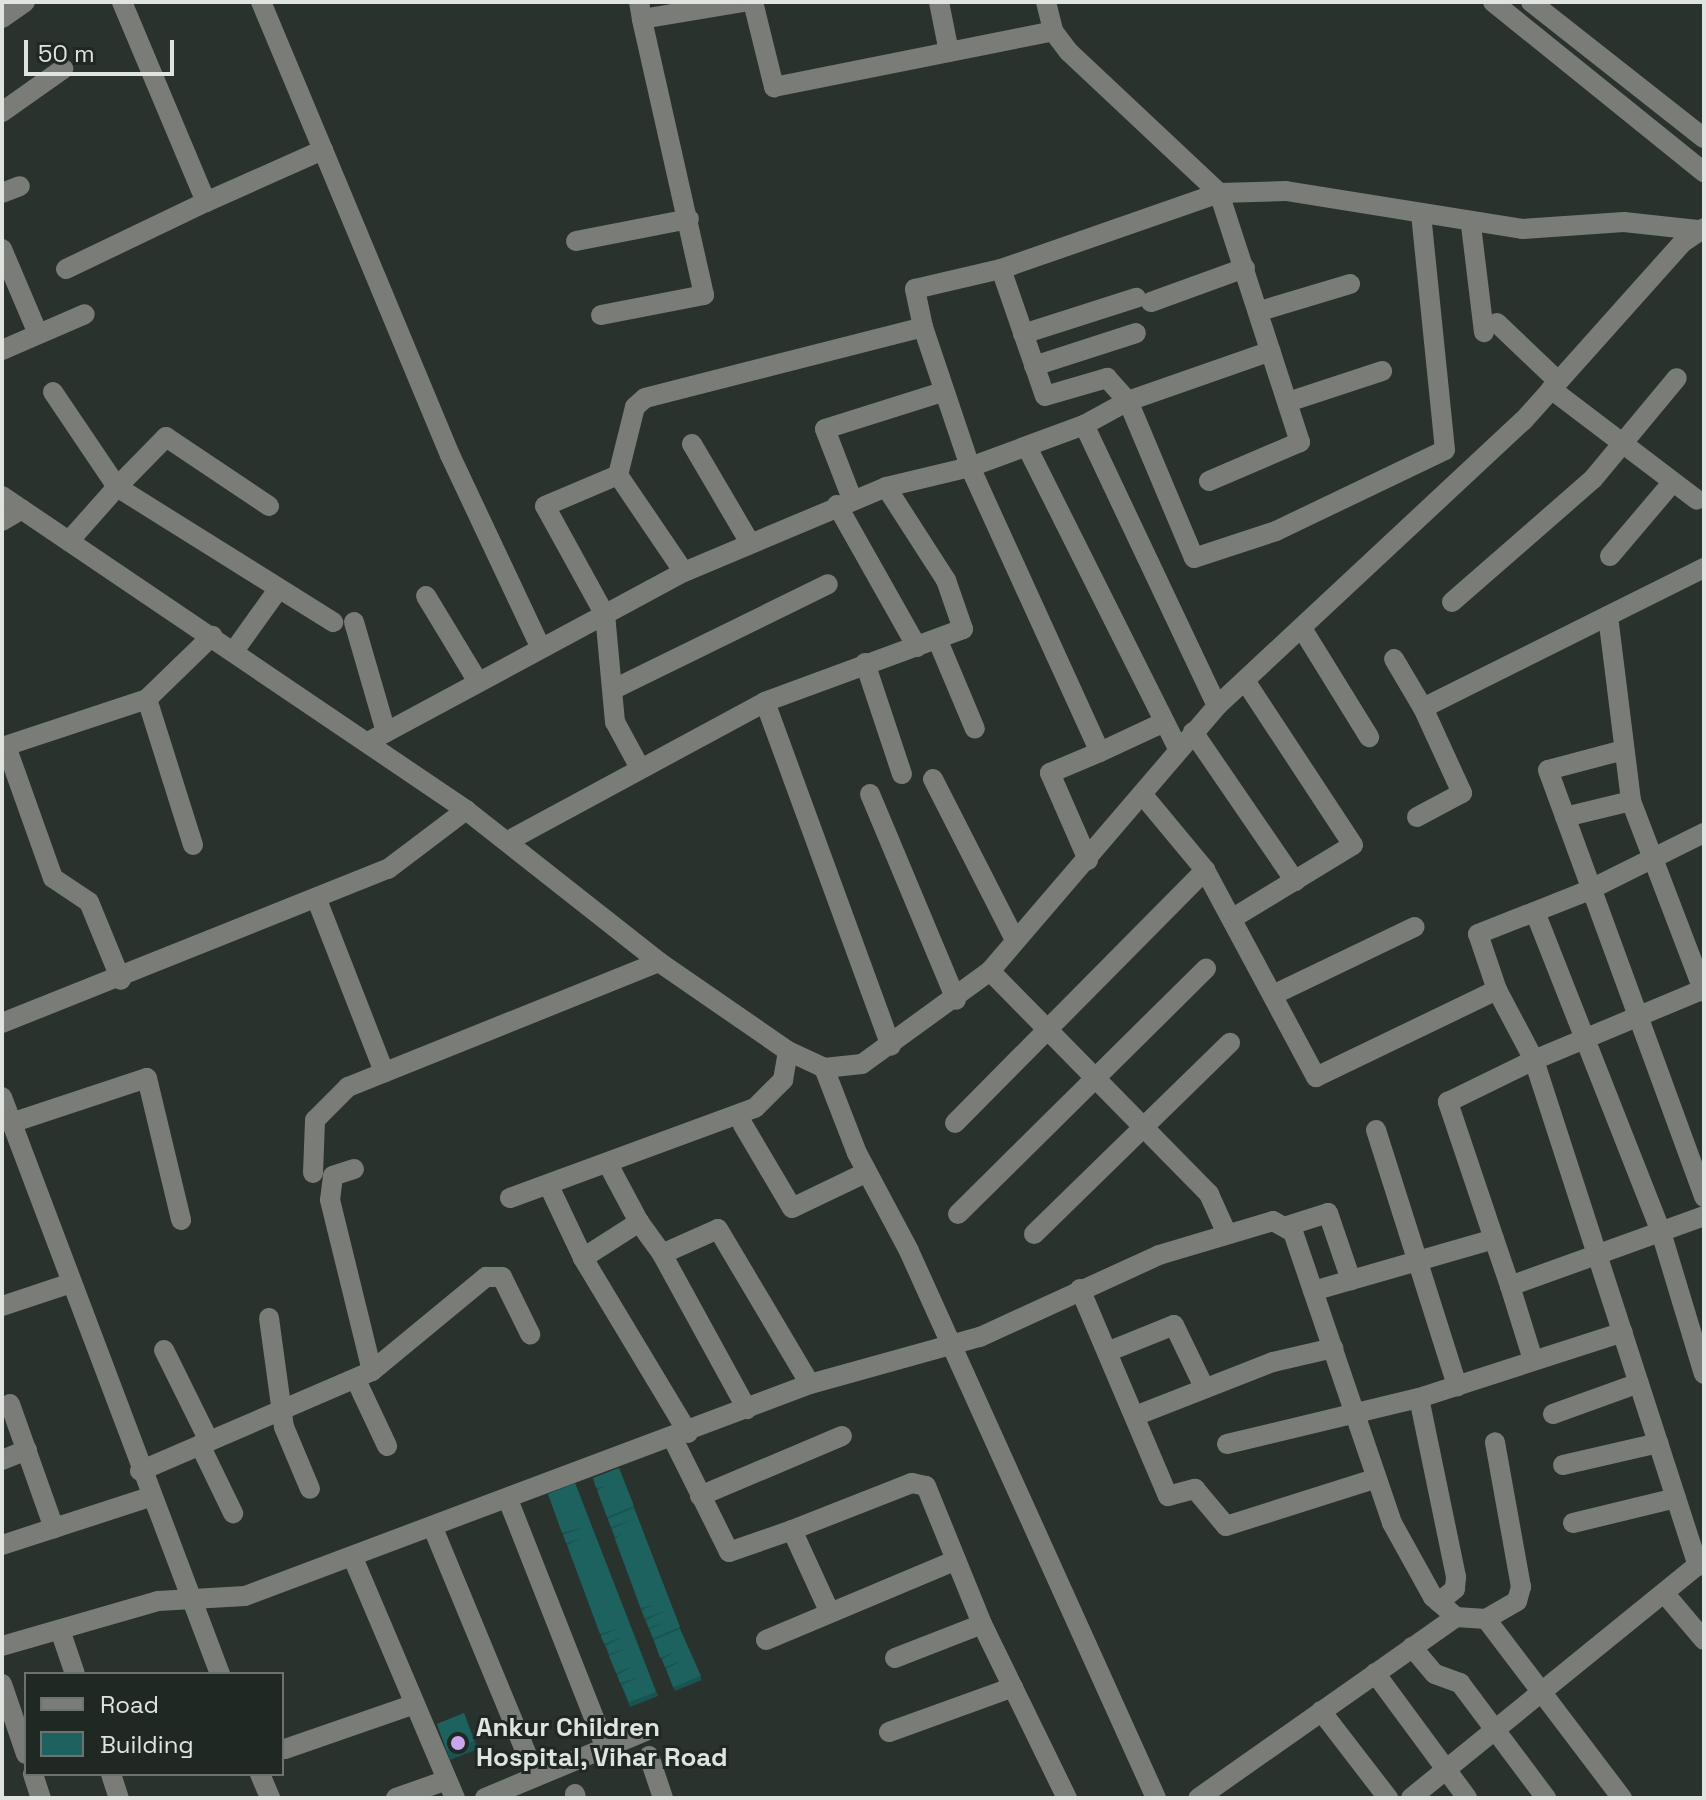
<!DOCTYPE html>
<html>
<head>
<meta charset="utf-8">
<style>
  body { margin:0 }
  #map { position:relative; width:1706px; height:1800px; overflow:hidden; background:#2a322d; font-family:"Space Grotesk",sans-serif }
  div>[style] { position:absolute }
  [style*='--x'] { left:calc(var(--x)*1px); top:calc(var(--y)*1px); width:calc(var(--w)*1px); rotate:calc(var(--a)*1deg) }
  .minor>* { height:20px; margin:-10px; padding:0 10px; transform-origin:10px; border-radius:10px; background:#7a7c78 }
  .wall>* { inset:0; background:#195451 }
  .building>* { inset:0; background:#1d625e }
  .dots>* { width:22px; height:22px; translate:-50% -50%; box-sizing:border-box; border:4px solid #202824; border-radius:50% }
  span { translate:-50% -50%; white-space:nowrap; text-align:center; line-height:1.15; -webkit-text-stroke:6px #202824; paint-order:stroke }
  .poi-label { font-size:26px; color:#dfe4e1; font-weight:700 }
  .left { translate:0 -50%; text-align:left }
  .frame { position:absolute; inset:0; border:4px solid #dfe4e1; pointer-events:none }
  .legend { position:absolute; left:24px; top:1672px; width:260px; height:104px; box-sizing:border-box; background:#202824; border:2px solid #6c7370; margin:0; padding:10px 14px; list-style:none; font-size:24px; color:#dfe4e1 }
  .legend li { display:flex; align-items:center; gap:16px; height:40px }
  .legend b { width:40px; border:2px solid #6c7370 }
  .scale { position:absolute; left:24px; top:40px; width:150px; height:36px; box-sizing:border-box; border:4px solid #dfe4e1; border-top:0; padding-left:10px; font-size:24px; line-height:28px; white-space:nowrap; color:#dfe4e1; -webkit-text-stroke:6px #202824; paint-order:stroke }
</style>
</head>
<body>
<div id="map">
  <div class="minor">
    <i style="--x:122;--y:2;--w:217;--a:67.2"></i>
    <i style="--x:206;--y:202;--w:128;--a:-24"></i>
    <i style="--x:323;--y:150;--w:160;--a:-112.7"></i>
    <i style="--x:639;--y:2;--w:17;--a:80"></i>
    <i style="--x:642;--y:19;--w:103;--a:-9.5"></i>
    <i style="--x:753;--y:2;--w:88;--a:76.1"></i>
    <i style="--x:774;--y:87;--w:285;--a:-11.3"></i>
    <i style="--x:939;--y:2;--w:51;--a:78.7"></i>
    <i style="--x:1046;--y:2;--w:30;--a:76"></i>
    <i style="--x:1053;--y:31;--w:26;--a:53"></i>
    <i style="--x:1069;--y:52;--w:206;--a:43.2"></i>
    <i style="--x:1219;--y:193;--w:67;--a:-1.7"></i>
    <i style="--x:1286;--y:191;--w:239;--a:9.1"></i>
    <i style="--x:1522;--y:229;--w:102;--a:-3.9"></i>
    <i style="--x:1624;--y:222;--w:74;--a:6.2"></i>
    <i style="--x:1493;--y:2;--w:271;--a:38.9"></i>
    <i style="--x:1531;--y:2;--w:220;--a:38.2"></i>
    <i style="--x:2;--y:18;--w:28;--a:-35"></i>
    <i style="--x:2;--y:112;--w:75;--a:-35.2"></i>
    <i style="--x:323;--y:150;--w:330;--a:67.4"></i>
    <i style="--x:450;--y:455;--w:213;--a:64.8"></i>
    <i style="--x:2;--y:193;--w:19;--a:-21"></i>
    <i style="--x:1471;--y:225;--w:108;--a:83.1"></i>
    <i style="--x:576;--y:241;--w:115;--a:-11"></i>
    <i style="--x:2;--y:249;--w:92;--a:67"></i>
    <i style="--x:66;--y:269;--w:155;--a:-25.6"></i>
    <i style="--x:1001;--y:269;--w:134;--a:70.9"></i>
    <i style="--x:1045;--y:396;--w:65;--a:-16.2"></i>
    <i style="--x:1107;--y:378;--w:31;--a:48"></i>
    <i style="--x:1128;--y:401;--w:151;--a:-19.3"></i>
    <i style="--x:1151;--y:302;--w:100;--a:-19.9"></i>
    <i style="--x:1260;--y:311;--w:94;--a:-16.7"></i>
    <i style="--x:601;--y:315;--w:105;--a:-11"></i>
    <i style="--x:704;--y:295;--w:283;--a:-102.7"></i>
    <i style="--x:1497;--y:323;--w:84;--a:43.6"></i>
    <i style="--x:923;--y:327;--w:39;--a:-102"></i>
    <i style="--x:915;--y:289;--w:88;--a:-13.1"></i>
    <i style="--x:1001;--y:269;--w:231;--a:-19.2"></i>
    <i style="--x:1219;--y:193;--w:262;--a:72"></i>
    <i style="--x:1300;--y:442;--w:99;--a:156.8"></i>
    <i style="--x:1023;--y:334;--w:119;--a:-17.7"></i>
    <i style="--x:2;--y:350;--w:90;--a:-23.4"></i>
    <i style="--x:1034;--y:366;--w:107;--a:-17.9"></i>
    <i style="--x:1551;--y:389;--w:183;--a:37.2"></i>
    <i style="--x:53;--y:392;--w:115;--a:56"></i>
    <i style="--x:117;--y:487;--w:70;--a:-45.6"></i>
    <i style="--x:166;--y:437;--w:124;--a:33.8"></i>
    <i style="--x:1291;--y:401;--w:96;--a:-18.2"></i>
    <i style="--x:1084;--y:425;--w:121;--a:159.8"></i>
    <i style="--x:970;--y:467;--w:313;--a:65.5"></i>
    <i style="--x:1100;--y:752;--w:66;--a:-25"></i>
    <i style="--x:692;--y:444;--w:115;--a:59.6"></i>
    <i style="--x:1028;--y:449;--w:335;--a:63.4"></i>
    <i style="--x:618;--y:475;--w:117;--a:55.8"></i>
    <i style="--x:2;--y:496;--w:560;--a:34.09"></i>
    <i style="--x:466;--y:810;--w:246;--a:38.2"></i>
    <i style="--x:659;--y:962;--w:157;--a:34.6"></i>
    <i style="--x:788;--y:1051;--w:40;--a:25"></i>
    <i style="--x:824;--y:1068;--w:38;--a:-6"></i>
    <i style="--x:862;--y:1064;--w:158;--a:-36"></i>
    <i style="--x:990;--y:971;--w:349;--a:-49.4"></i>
    <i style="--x:1217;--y:706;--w:418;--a:-43"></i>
    <i style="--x:1523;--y:421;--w:239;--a:-48.2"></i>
    <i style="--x:1682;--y:243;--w:27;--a:-34"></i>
    <i style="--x:852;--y:499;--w:75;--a:-111.1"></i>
    <i style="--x:825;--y:429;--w:123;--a:-17.5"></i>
    <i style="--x:837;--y:505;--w:163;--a:60.6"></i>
    <i style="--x:2;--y:521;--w:23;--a:-31"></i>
    <i style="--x:69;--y:541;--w:72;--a:-48.4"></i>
    <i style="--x:117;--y:487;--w:255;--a:32"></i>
    <i style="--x:1610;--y:556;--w:96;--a:-49.7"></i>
    <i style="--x:426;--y:596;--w:100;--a:58.8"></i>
    <i style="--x:1452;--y:602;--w:187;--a:-41.1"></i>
    <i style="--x:1593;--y:479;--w:131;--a:-50.3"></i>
    <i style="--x:1608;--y:616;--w:186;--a:82.9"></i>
    <i style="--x:1631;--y:801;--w:204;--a:69.1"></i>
    <i style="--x:354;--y:622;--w:115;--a:73.8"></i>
    <i style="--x:1303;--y:630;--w:126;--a:58.3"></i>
    <i style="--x:938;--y:641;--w:95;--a:67.2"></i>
    <i style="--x:234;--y:651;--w:74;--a:-54.4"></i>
    <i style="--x:1394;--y:659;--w:57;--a:59.4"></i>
    <i style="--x:1423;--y:708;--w:314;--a:-26.5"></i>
    <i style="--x:865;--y:663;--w:117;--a:71.6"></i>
    <i style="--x:614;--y:689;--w:238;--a:-26.1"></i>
    <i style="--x:147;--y:699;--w:153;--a:72.5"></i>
    <i style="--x:765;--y:702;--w:366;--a:69.9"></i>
    <i style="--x:1217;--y:706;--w:311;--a:-115.3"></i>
    <i style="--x:1084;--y:425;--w:50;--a:-28.6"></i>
    <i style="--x:1128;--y:401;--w:170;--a:67.2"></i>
    <i style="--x:1194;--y:558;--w:86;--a:-18.2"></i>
    <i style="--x:1276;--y:531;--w:187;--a:-25.6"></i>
    <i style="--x:1445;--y:450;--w:236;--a:-95.8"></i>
    <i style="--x:1193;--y:732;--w:181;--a:55.6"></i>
    <i style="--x:368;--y:742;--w:359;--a:-28.3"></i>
    <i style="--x:684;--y:572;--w:219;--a:-22.8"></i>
    <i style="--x:886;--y:487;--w:111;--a:57.2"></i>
    <i style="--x:946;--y:580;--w:52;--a:70.9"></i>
    <i style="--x:963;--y:629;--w:211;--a:159.8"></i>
    <i style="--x:765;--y:702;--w:292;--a:151.6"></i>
    <i style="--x:6;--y:746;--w:140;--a:70.4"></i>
    <i style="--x:53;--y:878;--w:43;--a:33.7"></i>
    <i style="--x:89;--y:902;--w:84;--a:67.7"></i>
    <i style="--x:2;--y:747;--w:153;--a:-18.3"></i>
    <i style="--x:147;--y:699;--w:91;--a:-44.1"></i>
    <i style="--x:1620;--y:751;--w:74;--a:165.2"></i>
    <i style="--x:1548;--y:770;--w:455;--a:69.9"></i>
    <i style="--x:640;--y:768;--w:52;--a:-118.5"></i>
    <i style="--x:615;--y:722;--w:107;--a:-95.3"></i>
    <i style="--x:605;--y:615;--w:124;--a:-118.8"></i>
    <i style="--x:545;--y:506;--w:79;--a:-23"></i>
    <i style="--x:618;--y:475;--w:70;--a:-76"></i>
    <i style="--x:635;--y:407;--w:13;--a:-42"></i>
    <i style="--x:645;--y:398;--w:287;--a:-14.3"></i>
    <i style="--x:923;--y:327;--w:148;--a:71.4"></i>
    <i style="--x:970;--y:467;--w:86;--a:166.6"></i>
    <i style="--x:933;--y:779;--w:181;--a:63"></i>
    <i style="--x:870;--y:794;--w:223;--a:67.3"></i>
    <i style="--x:1142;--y:794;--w:99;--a:50.3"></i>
    <i style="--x:1205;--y:870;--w:235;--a:61.8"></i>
    <i style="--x:1316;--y:1077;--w:201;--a:-25.7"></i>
    <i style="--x:1497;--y:990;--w:59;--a:-108.7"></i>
    <i style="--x:1478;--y:934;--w:117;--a:-21.5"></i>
    <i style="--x:1587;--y:891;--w:131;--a:-26.4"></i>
    <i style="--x:1417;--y:817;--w:51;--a:-28.1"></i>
    <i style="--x:1462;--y:793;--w:94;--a:-114.6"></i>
    <i style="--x:1565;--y:817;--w:68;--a:-13.6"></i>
    <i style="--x:1088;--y:860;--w:95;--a:-113.6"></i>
    <i style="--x:1050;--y:773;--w:54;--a:-22.8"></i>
    <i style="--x:317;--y:900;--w:185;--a:68.7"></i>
    <i style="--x:1535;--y:912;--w:344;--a:68.5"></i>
    <i style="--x:1661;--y:1232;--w:148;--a:73.2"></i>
    <i style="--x:1233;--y:918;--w:140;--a:-31.3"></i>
    <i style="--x:1353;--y:845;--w:195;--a:-123.3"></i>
    <i style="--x:990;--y:971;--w:313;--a:45.5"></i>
    <i style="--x:1209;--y:1194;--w:44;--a:65.8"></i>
    <i style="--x:1497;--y:990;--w:79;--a:62.1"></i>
    <i style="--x:1534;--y:1060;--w:184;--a:-22.7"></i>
    <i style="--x:1273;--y:995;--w:157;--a:-25.7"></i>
    <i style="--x:2;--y:1023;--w:416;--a:-21.8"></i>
    <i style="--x:388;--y:869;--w:98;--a:-37.1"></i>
    <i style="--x:824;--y:1068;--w:91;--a:68.8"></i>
    <i style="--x:857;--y:1153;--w:111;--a:62"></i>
    <i style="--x:909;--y:1251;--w:600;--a:65.7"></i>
    <i style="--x:2;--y:1097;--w:617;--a:69.3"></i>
    <i style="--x:11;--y:1123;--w:143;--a:-18.3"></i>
    <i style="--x:147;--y:1078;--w:146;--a:76.5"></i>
    <i style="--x:955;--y:1123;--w:356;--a:-45.3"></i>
    <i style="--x:743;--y:1125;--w:96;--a:59.4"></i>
    <i style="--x:792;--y:1208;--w:83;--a:-25.6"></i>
    <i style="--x:1376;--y:1130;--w:269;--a:72.4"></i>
    <i style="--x:608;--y:1164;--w:66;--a:61.9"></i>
    <i style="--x:354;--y:1169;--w:22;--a:162"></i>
    <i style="--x:333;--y:1176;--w:24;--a:97"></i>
    <i style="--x:330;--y:1200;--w:176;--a:76.2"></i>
    <i style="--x:313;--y:1173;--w:53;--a:-87.8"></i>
    <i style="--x:315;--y:1120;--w:47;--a:-45"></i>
    <i style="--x:348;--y:1087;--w:335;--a:-21.9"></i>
    <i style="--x:549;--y:1186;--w:80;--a:64.7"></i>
    <i style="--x:583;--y:1258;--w:204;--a:59"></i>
    <i style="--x:510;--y:1198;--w:261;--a:-20.2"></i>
    <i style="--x:755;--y:1108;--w:40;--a:-45"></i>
    <i style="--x:783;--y:1080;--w:29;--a:-80"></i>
    <i style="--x:958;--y:1214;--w:349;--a:-44.7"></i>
    <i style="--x:1287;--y:1226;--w:43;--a:-17.6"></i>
    <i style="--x:1328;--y:1213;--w:71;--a:71.1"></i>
    <i style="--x:1034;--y:1234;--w:274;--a:-44.3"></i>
    <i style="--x:1494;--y:1239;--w:145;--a:-108.6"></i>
    <i style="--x:1448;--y:1102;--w:96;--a:-26"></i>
    <i style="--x:1534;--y:1060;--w:532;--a:72.04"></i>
    <i style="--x:662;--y:1254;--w:177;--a:61.3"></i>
    <i style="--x:583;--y:1258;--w:67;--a:-32.7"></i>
    <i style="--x:639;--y:1222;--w:39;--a:54"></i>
    <i style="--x:662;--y:1254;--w:61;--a:-24.1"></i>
    <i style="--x:718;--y:1229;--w:180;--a:59.3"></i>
    <i style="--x:1510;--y:1286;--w:77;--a:72.7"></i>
    <i style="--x:1080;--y:1289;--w:225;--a:67"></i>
    <i style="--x:1168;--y:1496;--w:28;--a:-15"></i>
    <i style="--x:1195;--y:1489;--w:48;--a:50"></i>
    <i style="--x:1226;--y:1526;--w:158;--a:-17.6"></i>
    <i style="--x:1313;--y:1291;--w:188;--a:-16"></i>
    <i style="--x:1494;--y:1239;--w:50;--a:71.2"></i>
    <i style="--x:1510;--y:1286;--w:206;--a:-19.8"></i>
    <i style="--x:2;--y:1306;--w:73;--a:-18.4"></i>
    <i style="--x:269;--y:1318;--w:110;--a:82.2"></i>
    <i style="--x:284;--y:1427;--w:67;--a:67.2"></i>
    <i style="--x:164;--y:1350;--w:102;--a:63.7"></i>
    <i style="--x:1107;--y:1352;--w:72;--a:-21.9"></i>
    <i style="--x:1174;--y:1325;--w:69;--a:64.2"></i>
    <i style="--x:356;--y:1380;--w:73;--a:64.8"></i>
    <i style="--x:1419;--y:1398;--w:183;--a:78.3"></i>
    <i style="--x:1456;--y:1577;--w:12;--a:95"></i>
    <i style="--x:1455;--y:1589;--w:21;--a:141"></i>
    <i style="--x:10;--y:1404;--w:132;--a:70.5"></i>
    <i style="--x:1553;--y:1414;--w:91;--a:-19.8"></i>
    <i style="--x:1135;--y:1416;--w:148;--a:-21.4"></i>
    <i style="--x:1273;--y:1362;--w:62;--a:-13.1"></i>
    <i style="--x:673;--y:1439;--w:126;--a:63.6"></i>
    <i style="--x:729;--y:1552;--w:67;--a:-19.2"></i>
    <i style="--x:792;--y:1530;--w:91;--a:65.4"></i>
    <i style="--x:1227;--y:1444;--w:197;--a:-13.5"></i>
    <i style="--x:1419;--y:1398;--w:214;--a:-17.9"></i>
    <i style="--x:200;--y:1445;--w:76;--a:64.1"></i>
    <i style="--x:2;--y:1460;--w:27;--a:-22"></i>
    <i style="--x:1563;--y:1465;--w:98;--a:-13"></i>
    <i style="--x:140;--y:1471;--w:253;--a:-23.3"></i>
    <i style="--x:372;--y:1371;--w:148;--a:-39.5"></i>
    <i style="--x:486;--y:1277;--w:16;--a:0"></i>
    <i style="--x:502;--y:1277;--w:64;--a:63.8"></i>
    <i style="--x:700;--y:1496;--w:154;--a:-22.9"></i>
    <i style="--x:509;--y:1502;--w:262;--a:68.5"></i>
    <i style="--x:1573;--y:1523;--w:106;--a:-13.6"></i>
    <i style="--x:433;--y:1528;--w:269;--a:67.5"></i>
    <i style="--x:792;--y:1530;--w:129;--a:-21.4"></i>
    <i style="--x:912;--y:1483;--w:14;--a:12"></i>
    <i style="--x:926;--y:1486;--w:149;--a:67.9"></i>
    <i style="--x:982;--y:1624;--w:194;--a:64"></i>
    <i style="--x:2;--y:1545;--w:156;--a:-18"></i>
    <i style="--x:353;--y:1558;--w:261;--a:67"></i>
    <i style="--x:1665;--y:1594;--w:60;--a:49.7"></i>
    <i style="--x:1456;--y:1617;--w:30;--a:4"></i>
    <i style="--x:1486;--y:1619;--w:225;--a:52.8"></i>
    <i style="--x:1486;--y:1619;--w:36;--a:-30"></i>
    <i style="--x:1517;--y:1601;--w:15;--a:-74"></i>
    <i style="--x:1521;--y:1587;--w:147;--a:-100.2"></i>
    <i style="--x:60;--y:1630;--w:46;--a:71.2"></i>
    <i style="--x:766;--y:1640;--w:206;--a:-22.8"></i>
    <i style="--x:2;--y:1646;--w:162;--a:-16.1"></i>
    <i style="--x:158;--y:1601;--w:87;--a:-3.3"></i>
    <i style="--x:245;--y:1596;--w:603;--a:-20.57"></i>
    <i style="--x:810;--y:1384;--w:176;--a:-15.5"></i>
    <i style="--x:980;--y:1337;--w:197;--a:-24.6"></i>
    <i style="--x:1159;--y:1255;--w:119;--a:-16.6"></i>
    <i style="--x:1273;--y:1221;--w:23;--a:29"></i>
    <i style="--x:1293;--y:1232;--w:307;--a:71.2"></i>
    <i style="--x:1392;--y:1523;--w:85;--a:61"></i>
    <i style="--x:1433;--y:1597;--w:30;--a:41"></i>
    <i style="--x:1456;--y:1617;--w:315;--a:144.9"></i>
    <i style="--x:1412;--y:1647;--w:35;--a:50"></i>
    <i style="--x:1435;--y:1674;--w:27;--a:20"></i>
    <i style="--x:1460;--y:1683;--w:144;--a:53.2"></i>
    <i style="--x:895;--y:1658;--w:93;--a:-21.3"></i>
    <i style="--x:1375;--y:1673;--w:155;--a:53.6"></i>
    <i style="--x:2;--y:1684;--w:74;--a:71.1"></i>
    <i style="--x:1321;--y:1711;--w:110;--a:52.4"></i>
    <i style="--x:889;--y:1732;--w:132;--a:-19.9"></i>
    <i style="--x:285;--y:1749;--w:134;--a:-19.1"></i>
    <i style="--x:649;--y:1756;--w:44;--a:71.6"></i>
    <i style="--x:33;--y:1774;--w:25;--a:72"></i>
    <i style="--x:111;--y:1774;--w:25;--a:72"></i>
    <i style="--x:260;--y:1774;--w:26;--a:67"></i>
    <i style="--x:575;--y:1794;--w:4;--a:76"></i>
    <i style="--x:396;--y:1798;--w:51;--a:-19.5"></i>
    <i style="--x:485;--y:1798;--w:174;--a:-22.6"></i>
    <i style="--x:1411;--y:1798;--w:377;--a:-39.1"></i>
  </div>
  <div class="wall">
    <i style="clip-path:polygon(619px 1468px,681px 1631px,702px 1680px,675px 1691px,642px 1613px,593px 1478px)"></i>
    <i style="clip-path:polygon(575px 1483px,658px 1696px,630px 1707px,602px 1638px,548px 1494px)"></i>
    <i style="clip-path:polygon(464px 1713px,478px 1749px,450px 1760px,437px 1724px)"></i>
  </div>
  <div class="building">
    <i style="clip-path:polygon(619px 1468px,634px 1506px,607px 1517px,597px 1490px,606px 1486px,596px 1488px,593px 1478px)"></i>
    <i style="clip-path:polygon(575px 1483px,656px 1692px,629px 1702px,622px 1685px,639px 1677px,620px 1683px,617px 1675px,632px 1667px,616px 1673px,609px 1656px,627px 1648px,609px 1654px,606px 1646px,622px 1637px,604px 1644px,601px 1636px,619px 1628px,600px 1634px,567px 1545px,581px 1538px,566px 1543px,563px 1535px,584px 1527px,562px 1533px,548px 1494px)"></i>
    <i style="clip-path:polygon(634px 1508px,680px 1627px,653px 1638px,650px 1629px,667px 1621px,649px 1628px,646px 1620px,668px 1610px,645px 1618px,642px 1610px,654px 1605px,641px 1608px,615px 1539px,622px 1534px,615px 1537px,612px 1529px,631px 1520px,611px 1527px,608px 1519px)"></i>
    <i style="clip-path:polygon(680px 1629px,701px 1676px,673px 1687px,666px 1669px,683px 1660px,665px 1667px,662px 1659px,677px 1651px,660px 1658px,654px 1640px)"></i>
    <i style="clip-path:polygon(464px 1713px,474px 1741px,447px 1751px,437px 1724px)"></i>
  </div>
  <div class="dots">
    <i style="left:458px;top:1743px;background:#c9a5ee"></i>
  </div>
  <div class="poi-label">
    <span class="left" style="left:476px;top:1743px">Ankur Children<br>Hospital, Vihar Road</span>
  </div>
  <div class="frame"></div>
  <ul class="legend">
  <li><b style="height:10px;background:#7a7c78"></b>Road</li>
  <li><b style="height:22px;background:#1d625e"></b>Building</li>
  </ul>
  <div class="scale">50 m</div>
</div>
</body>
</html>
